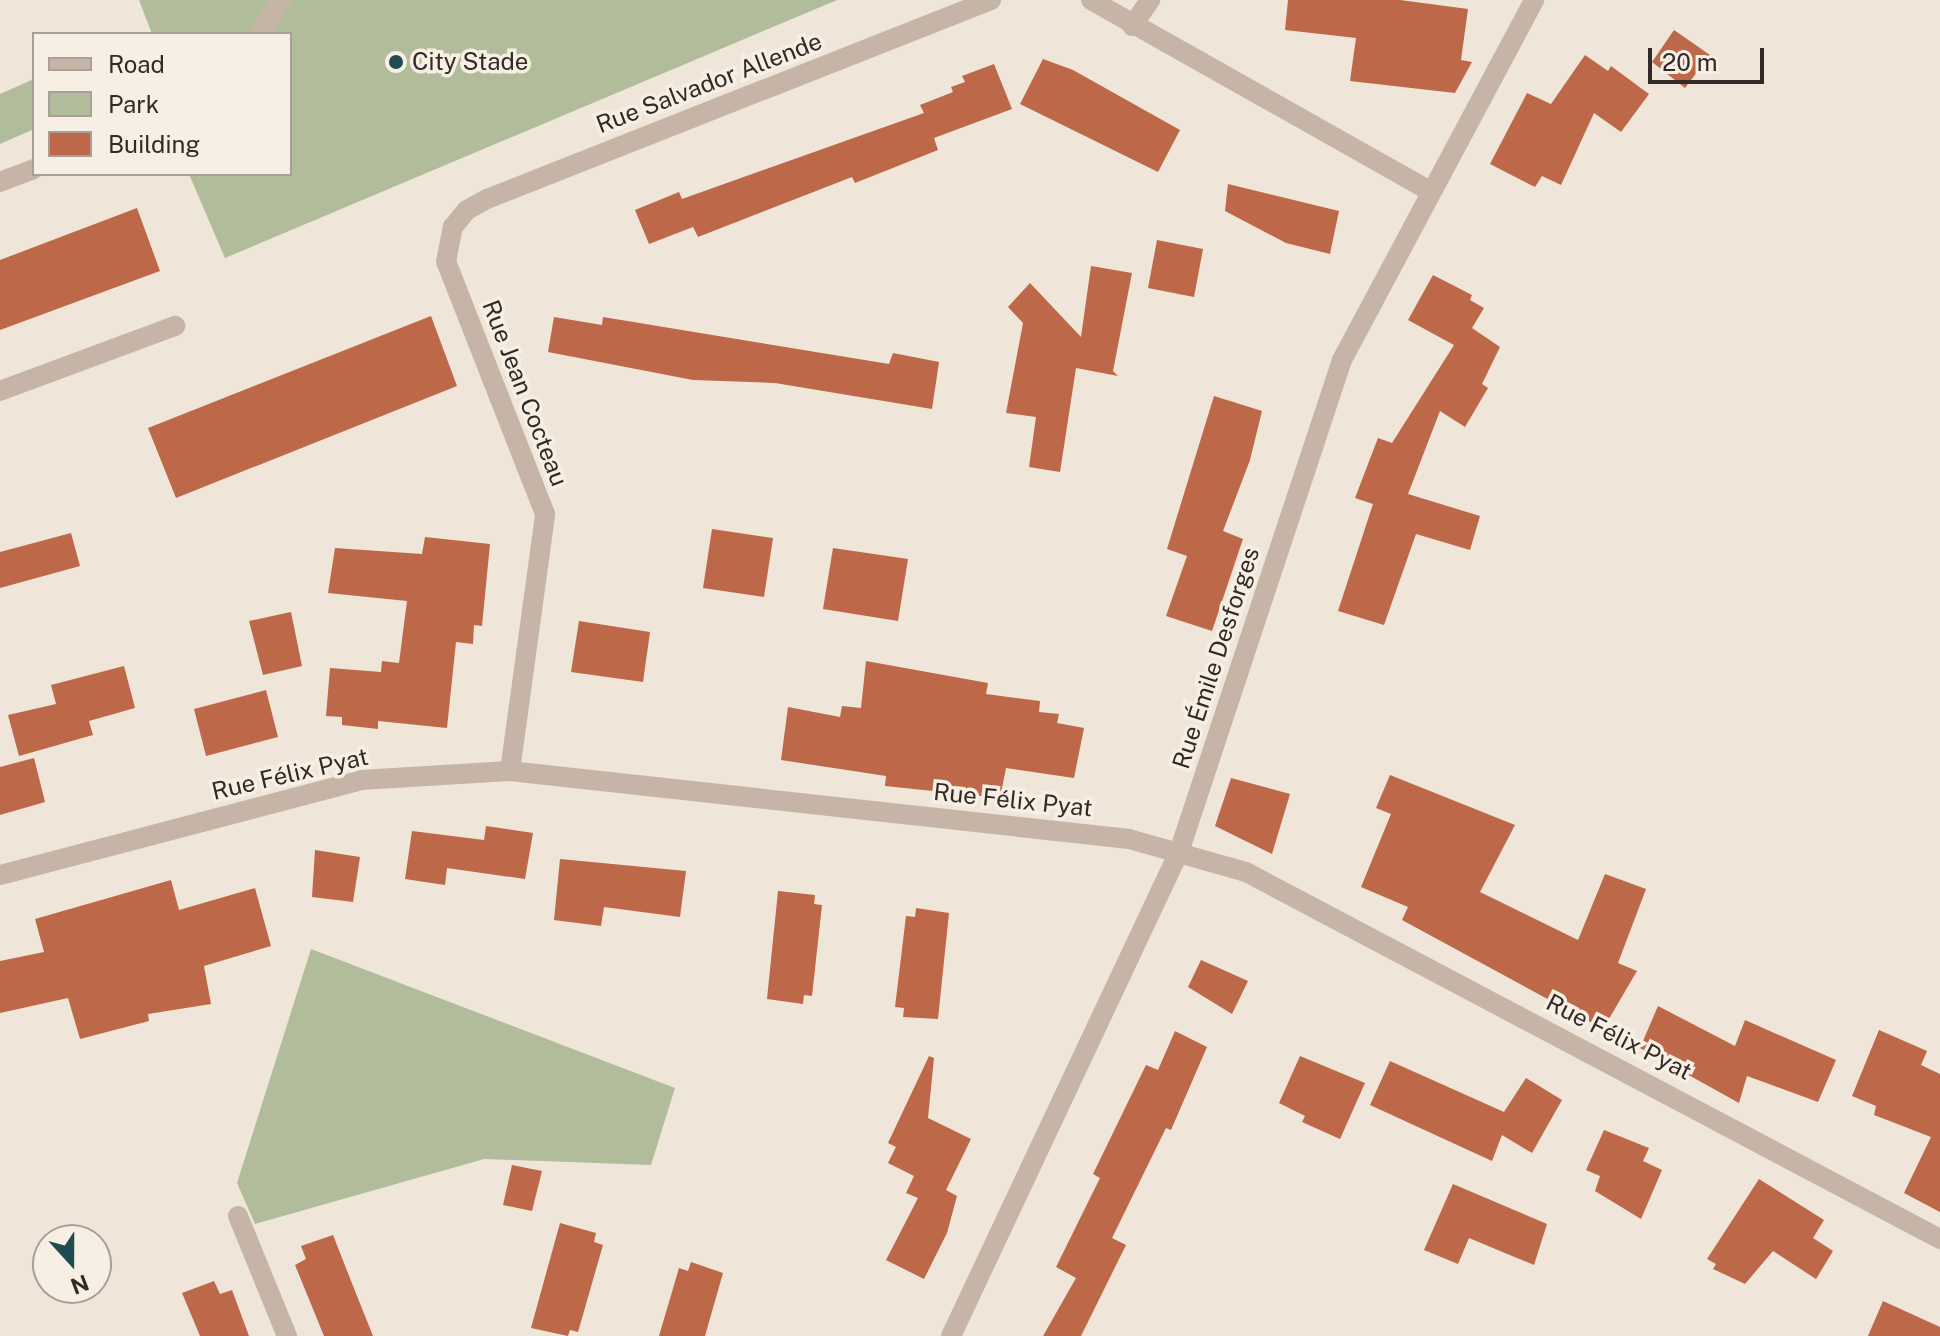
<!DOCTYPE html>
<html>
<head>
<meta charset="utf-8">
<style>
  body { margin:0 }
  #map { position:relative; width:1940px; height:1336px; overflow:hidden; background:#efe5d9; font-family:"Public Sans",sans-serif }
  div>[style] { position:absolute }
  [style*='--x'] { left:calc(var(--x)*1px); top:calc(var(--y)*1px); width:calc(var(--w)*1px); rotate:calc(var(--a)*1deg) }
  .green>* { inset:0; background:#b0bc9a }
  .building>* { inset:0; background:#bd6849 }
  .minor>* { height:20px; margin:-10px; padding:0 10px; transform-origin:10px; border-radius:10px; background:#c6b5a6 }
  .tertiary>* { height:20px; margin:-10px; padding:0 10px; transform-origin:10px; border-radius:10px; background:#c6b5a6 }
  .dots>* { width:22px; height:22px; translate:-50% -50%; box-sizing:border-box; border:4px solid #f7efe4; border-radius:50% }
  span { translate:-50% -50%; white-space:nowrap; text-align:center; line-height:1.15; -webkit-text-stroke:7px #f7efe4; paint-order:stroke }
  .poi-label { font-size:24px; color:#322a26 }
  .left { translate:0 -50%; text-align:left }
  .street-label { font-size:24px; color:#322a26 }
  .legend { position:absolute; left:32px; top:32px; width:260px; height:144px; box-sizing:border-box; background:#f7efe4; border:2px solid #a8a098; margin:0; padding:10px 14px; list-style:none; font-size:24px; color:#322a26 }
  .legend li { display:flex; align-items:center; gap:16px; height:40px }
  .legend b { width:40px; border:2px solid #a8a098 }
  .north { position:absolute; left:32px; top:1224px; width:80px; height:80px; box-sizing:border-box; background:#f7efe4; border:2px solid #a8a098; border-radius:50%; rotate:159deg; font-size:22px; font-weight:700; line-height:32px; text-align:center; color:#322a26 }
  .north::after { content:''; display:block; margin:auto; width:28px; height:36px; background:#1f4c50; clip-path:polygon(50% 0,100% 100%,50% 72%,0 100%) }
  .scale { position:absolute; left:1648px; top:48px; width:116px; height:36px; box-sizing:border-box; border:4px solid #322a26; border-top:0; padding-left:10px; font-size:24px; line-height:28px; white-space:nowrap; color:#322a26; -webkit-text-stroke:6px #f7efe4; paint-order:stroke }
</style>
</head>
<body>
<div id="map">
  <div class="green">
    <i style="clip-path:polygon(139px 0,837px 0,225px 258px,189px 174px,290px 174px,290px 34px,152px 34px)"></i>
    <i style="clip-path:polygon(34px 79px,34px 129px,0 144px,0 94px)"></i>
    <i style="clip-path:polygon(311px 949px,675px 1088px,651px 1165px,484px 1159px,255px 1224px,237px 1183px)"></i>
  </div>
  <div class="building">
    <i style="clip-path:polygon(1288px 0,1400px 0,1468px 9px,1461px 60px,1472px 62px,1455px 93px,1350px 81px,1356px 38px,1285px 30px)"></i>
    <i style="clip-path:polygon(1674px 30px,1710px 55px,1685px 88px,1652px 62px)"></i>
    <i style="clip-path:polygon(1585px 55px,1608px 71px,1611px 66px,1649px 94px,1621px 132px,1594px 113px,1561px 185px,1542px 176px,1535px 187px,1490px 164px,1527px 93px,1551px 104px)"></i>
    <i style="clip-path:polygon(1043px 59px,1073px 70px,1180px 130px,1158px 172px,1020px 104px)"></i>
    <i style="clip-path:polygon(994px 64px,1012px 109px,934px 138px,938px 150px,855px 183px,852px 177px,698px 237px,693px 227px,649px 244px,635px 210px,679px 192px,682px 199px,924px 113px,920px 105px,953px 92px,951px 87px,965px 82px,962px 76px)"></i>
    <i style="clip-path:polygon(1228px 184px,1339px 211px,1330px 254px,1286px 243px,1225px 211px)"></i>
    <i style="clip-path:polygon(137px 208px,160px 271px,0 330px,0 260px)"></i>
    <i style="clip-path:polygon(1157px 240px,1203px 249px,1194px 297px,1148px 288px)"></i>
    <i style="clip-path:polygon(1091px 266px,1132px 273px,1113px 371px,1118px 376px,1076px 368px,1060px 472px,1029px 467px,1036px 417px,1006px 413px,1023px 323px,1008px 307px,1030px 283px,1081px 337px)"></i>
    <i style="clip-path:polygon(1433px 275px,1472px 295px,1470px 300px,1484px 308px,1472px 328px,1500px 347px,1482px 384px,1488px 388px,1465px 427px,1440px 411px,1408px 494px,1480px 516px,1470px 550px,1416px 534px,1384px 625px,1338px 611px,1373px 504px,1355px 498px,1378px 438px,1392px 443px,1454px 345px,1408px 320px)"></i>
    <i style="clip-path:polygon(431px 316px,457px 386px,176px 498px,148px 428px)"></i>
    <i style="clip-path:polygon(554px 317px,602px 325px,603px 317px,889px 364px,893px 353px,939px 362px,932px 409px,775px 383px,693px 380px,548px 352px)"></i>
    <i style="clip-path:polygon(1214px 396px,1262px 411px,1250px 460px,1223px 531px,1243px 539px,1212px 631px,1166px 616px,1187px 556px,1167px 549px)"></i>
    <i style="clip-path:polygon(712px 529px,773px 538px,764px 597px,703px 588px)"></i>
    <i style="clip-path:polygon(71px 533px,80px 566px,0 588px,0 552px)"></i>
    <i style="clip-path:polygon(425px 537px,490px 544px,482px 626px,474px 625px,473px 644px,456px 642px,447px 728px,378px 721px,378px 729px,342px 725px,342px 717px,326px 716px,330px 668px,381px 672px,382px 661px,399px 663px,407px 601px,328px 593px,335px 548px,422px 554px)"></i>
    <i style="clip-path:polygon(833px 548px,908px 559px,898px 621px,823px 609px)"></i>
    <i style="clip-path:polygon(291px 612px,302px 666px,263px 675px,249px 621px)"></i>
    <i style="clip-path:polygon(579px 621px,650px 632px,643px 682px,571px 672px)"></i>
    <i style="clip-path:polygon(866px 661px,988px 683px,986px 694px,1040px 701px,1039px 712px,1059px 714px,1057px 723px,1084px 728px,1074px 778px,1006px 768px,1000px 798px,885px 786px,886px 776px,781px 760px,788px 707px,840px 717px,842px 706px,861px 708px)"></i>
    <i style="clip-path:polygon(124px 666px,135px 708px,89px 721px,93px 735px,19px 756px,8px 715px,56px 704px,51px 685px)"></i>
    <i style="clip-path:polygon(266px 690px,278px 737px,206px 756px,194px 709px)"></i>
    <i style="clip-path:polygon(34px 758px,45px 802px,0 815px,0 767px)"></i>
    <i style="clip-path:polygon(1390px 775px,1515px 825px,1480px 892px,1578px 940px,1605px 874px,1646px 889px,1618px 963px,1637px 971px,1603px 1029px,1402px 920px,1408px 907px,1361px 887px,1391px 814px,1376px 808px)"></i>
    <i style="clip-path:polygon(1231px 778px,1290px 794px,1272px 854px,1215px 826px)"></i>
    <i style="clip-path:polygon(486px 826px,533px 833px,525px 879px,447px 868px,445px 885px,405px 879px,412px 831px,484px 840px)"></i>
    <i style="clip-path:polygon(315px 850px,360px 857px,353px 902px,312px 897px)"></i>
    <i style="clip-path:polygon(560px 859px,686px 871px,680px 917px,604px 907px,601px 926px,554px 920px)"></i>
    <i style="clip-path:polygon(171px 880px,179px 910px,255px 888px,271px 946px,204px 966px,211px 1004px,148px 1014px,149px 1021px,80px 1039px,68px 998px,0 1013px,0 961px,44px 952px,35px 919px)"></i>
    <i style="clip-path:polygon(778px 891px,815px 895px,814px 904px,822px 905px,812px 996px,804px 995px,803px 1004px,767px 999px)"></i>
    <i style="clip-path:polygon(916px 908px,949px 913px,938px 1019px,903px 1017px,904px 1008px,895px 1007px,906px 916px,915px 917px)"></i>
    <i style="clip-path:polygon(1201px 960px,1248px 981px,1232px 1014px,1188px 987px)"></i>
    <i style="clip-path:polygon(1658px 1006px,1735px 1046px,1745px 1020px,1836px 1060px,1818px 1102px,1747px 1076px,1739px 1103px,1640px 1048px)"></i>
    <i style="clip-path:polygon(1879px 1030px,1927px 1051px,1921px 1065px,1940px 1074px,1940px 1212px,1904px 1193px,1931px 1137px,1874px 1115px,1876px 1106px,1852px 1096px)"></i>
    <i style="clip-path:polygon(1175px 1031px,1207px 1047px,1171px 1130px,1166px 1128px,1112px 1238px,1126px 1245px,1081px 1336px,1043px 1336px,1076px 1278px,1056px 1267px,1100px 1178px,1093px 1174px,1146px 1065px,1158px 1070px)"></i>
    <i style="clip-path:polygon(929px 1056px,934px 1058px,928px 1118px,971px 1139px,946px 1190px,957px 1196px,947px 1233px,924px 1279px,886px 1260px,918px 1198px,906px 1193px,914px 1176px,888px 1163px,896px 1147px,888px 1143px)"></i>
    <i style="clip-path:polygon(1300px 1056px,1365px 1083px,1340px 1139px,1302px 1122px,1305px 1116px,1279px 1103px)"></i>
    <i style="clip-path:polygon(1390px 1061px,1504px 1112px,1526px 1078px,1562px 1100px,1532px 1153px,1502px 1135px,1492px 1161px,1370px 1105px)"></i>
    <i style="clip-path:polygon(1604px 1130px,1649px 1148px,1643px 1161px,1662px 1170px,1641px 1219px,1595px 1191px,1600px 1176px,1586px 1170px)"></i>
    <i style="clip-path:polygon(512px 1165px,542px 1171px,532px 1211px,503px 1205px)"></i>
    <i style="clip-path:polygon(1759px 1179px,1824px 1220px,1813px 1238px,1833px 1251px,1816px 1279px,1773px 1251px,1745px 1284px,1713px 1269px,1716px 1264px,1707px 1259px)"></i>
    <i style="clip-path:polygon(1453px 1184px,1547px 1224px,1534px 1265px,1469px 1238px,1458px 1264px,1424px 1250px)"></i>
    <i style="clip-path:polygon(560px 1223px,596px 1233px,594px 1242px,603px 1245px,578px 1332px,570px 1330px,568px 1336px,531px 1328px)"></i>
    <i style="clip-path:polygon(333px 1235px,355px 1291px,373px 1336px,324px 1336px,295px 1265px,306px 1259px,301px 1246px)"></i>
    <i style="clip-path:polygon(691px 1262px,723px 1273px,705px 1336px,659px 1336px,679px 1268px,688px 1271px)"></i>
    <i style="clip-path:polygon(214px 1281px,220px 1294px,232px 1290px,249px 1336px,200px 1336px,182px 1293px)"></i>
    <i style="clip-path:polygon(1883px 1301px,1940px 1327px,1940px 1336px,1868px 1336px)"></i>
  </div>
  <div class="minor">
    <i style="--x:1091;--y:0;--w:389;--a:29.4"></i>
    <i style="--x:1132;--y:26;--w:32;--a:-55"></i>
    <i style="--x:259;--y:34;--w:40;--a:-57.1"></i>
    <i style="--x:0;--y:182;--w:36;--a:-21"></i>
    <i style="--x:0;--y:391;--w:187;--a:-20.4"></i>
    <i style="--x:510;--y:771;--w:259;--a:-82.2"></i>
    <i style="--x:545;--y:514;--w:271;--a:-111.4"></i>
    <i style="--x:446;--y:262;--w:36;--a:-79"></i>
    <i style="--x:453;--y:227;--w:22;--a:-51"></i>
    <i style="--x:467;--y:210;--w:23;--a:-29"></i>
    <i style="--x:487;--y:199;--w:542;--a:-21.55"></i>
    <i style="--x:238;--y:1216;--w:130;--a:67.8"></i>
    <i style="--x:951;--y:1336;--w:535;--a:-64.78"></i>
    <i style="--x:1179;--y:852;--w:518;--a:-71.67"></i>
    <i style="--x:1342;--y:360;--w:408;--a:-61.9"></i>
  </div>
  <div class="tertiary">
    <i style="--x:0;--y:875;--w:373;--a:-14.7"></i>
    <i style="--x:361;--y:780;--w:149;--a:-3.5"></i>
    <i style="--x:510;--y:771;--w:623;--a:6.27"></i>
    <i style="--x:1129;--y:839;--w:122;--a:15.8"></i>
    <i style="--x:1246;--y:872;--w:785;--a:27.87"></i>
  </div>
  <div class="dots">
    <i style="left:396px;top:62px;background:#1f4c50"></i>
  </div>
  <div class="poi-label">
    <span class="left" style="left:412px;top:62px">City Stade</span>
  </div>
  <div class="street-label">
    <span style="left:709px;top:83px;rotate:-21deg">Rue Salvador Allende</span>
    <span style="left:525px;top:393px;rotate:69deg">Rue Jean Cocteau</span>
    <span style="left:1216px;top:658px;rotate:-72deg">Rue Émile Desforges</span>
    <span style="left:290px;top:774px;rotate:-13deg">Rue Félix Pyat</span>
    <span style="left:1013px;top:800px;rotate:6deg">Rue Félix Pyat</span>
    <span style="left:1619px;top:1037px;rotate:27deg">Rue Félix Pyat</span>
  </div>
  <ul class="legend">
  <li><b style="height:10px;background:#c6b5a6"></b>Road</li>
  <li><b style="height:22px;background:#b0bc9a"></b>Park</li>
  <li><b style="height:22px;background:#bd6849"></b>Building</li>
  </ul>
  <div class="north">N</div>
  <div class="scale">20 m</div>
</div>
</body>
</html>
